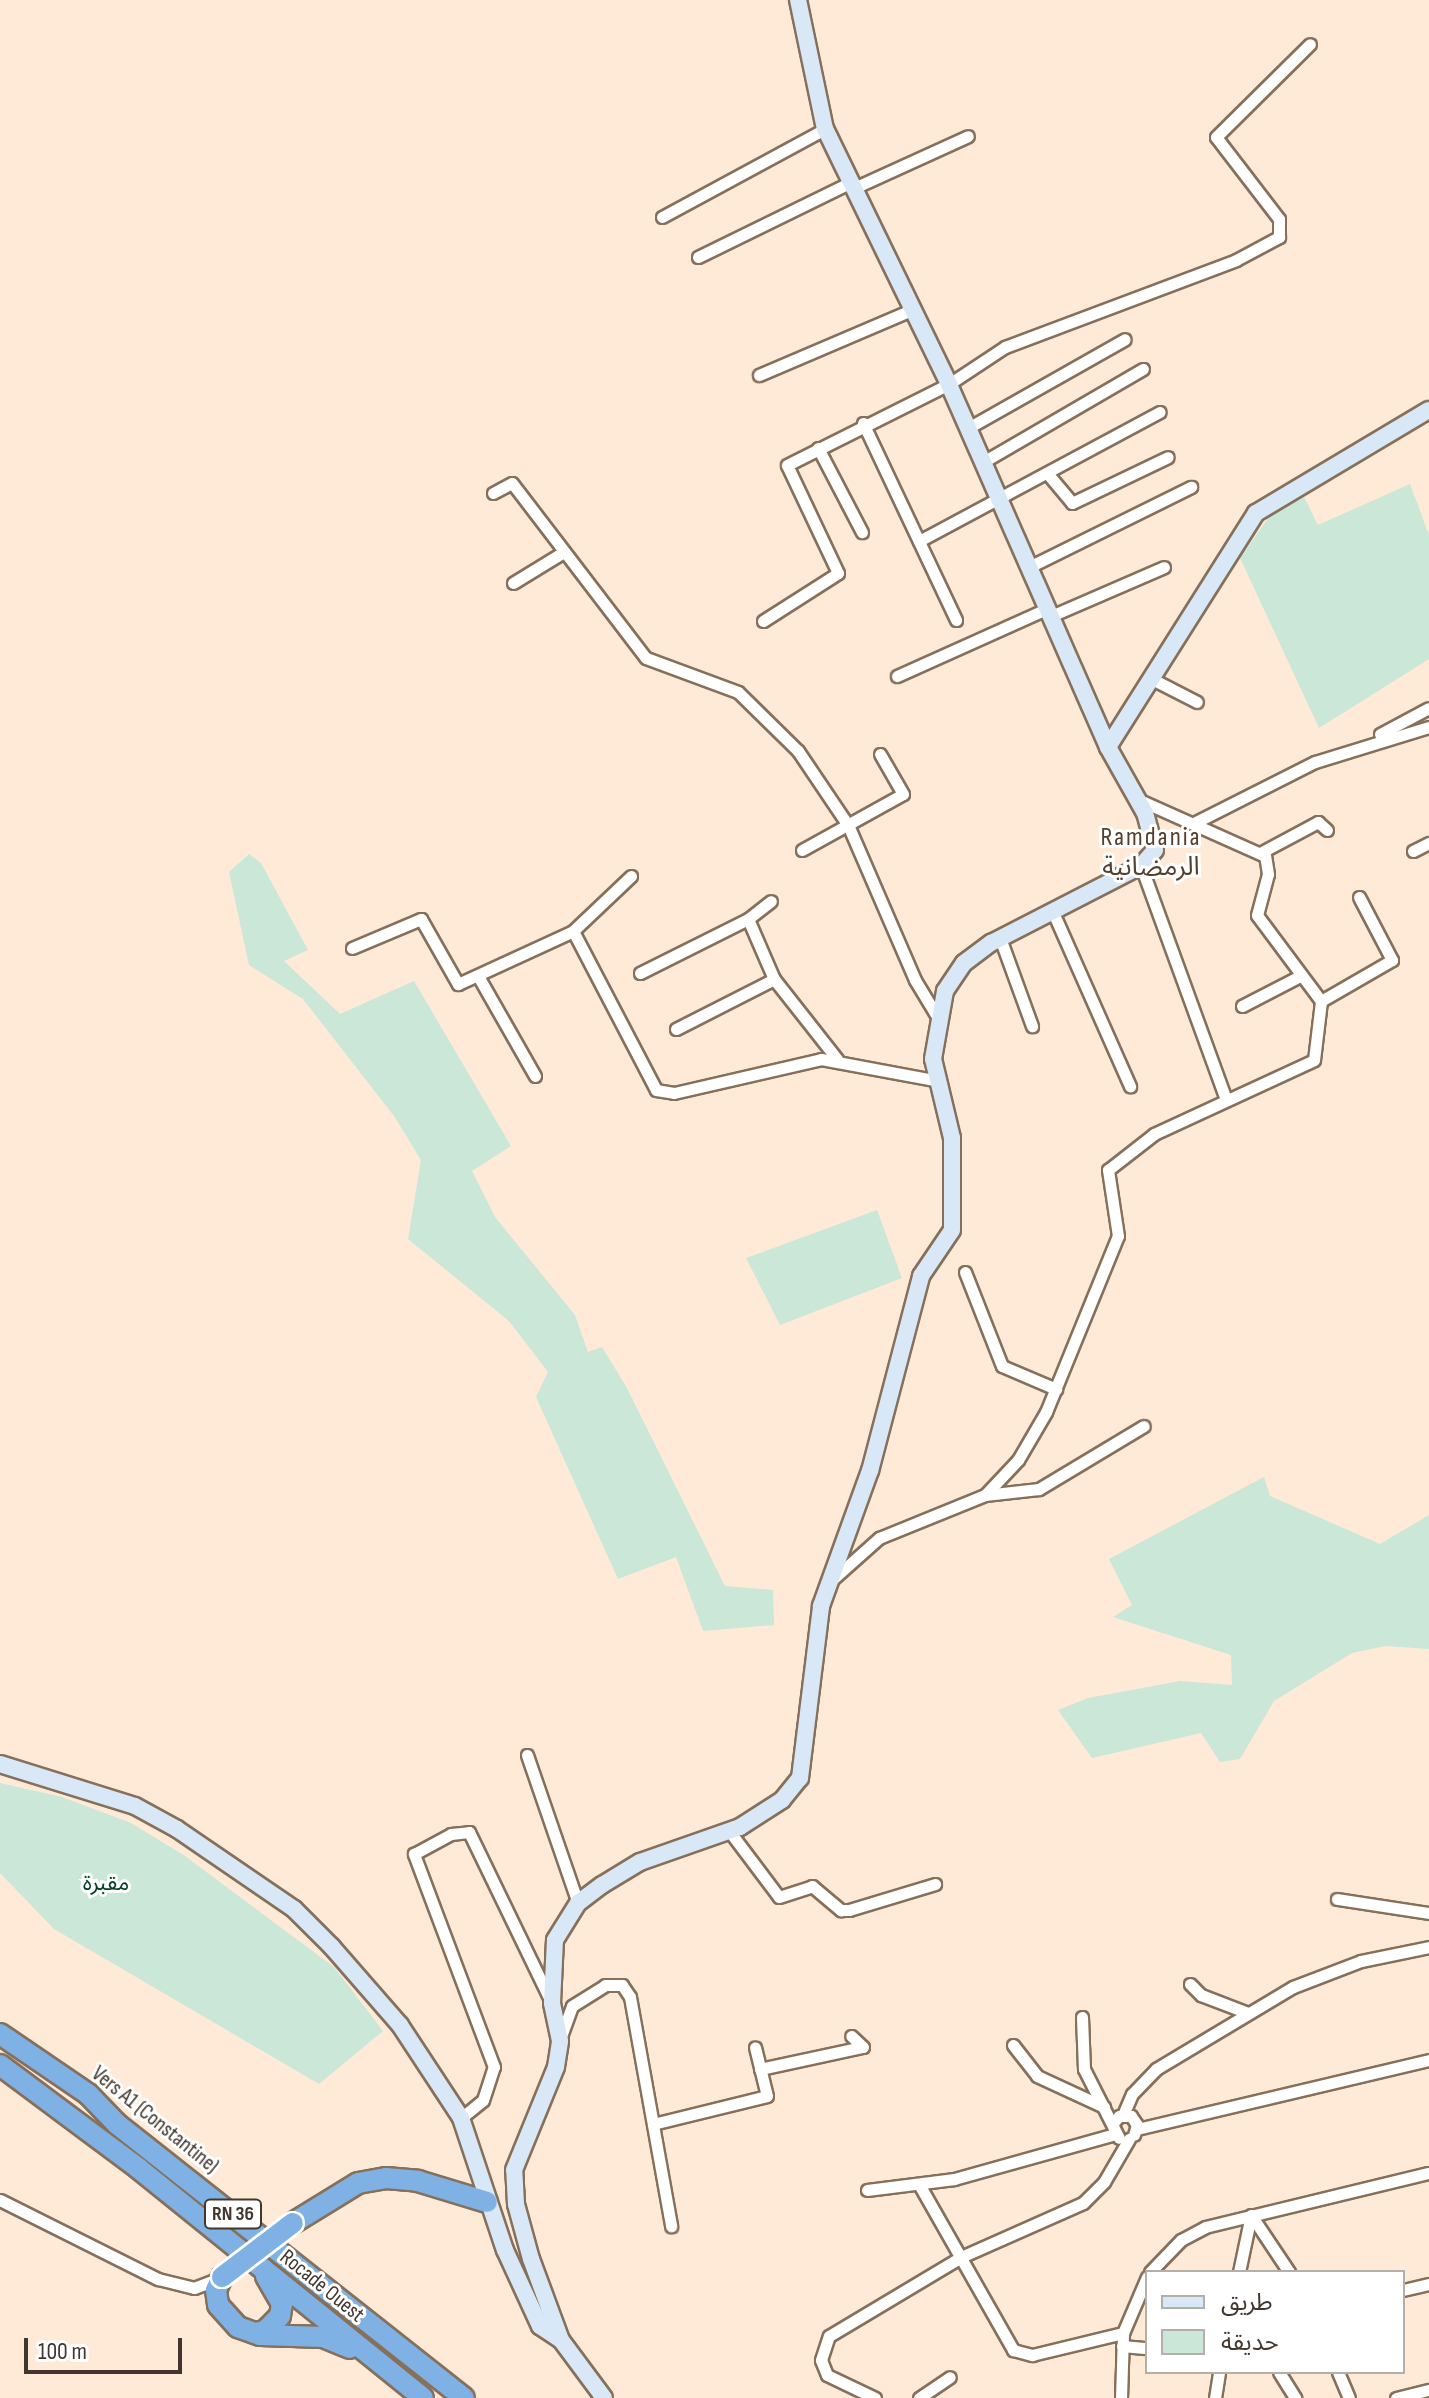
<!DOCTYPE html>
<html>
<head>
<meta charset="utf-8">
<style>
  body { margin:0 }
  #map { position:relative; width:1429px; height:2398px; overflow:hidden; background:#feead7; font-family:"Sofia Sans Condensed","Noto Sans Arabic",sans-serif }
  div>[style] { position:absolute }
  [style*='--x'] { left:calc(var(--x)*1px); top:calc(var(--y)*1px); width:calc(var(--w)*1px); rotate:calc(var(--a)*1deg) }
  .green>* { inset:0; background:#cae7d7 }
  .roads { filter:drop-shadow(2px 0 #86705b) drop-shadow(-2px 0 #86705b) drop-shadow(0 2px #86705b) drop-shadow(0 -2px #86705b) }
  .street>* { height:11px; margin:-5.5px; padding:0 5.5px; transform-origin:5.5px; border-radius:5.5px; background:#fff }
  .secondary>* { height:16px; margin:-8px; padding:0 8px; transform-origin:8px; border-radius:8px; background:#d9e8f7 }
  .highway>* { height:20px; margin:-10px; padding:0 10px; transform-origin:10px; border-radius:10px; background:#7fb1e4 }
  .bridges { filter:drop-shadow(2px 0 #fff) drop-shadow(-2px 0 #fff) drop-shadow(0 2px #fff) drop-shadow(0 -2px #fff) }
  .highway-bridge>* { height:20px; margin:-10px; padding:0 10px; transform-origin:10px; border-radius:10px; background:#7fb1e4 }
  span { translate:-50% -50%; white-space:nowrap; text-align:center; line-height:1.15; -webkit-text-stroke:6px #fff; paint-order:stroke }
  .shield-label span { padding:2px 6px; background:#fff; border:2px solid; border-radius:6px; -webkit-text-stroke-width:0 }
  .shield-label { font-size:20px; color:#41372e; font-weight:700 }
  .park-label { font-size:22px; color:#033c26 }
  .street-label { font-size:22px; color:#41372e }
  .quarter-label { font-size:26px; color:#55402c; letter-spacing:2px }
  .legend { position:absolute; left:1145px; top:2270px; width:260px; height:104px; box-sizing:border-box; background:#fff; border:2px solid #b3afab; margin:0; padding:10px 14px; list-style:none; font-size:24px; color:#41372e }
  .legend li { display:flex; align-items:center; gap:16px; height:40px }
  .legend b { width:40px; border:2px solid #b3afab }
  .scale { position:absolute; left:24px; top:2338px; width:158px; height:36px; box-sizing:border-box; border:4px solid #41372e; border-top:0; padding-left:10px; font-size:24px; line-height:28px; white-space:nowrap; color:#41372e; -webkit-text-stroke:6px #fff; paint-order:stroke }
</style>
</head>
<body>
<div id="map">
  <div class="green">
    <i style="clip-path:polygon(1410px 484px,1429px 535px,1429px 659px,1319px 728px,1240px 558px,1269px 517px,1304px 497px,1318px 525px)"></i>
    <i style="clip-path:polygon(249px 854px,261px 863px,308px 950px,284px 961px,340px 1014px,414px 981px,511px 1146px,472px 1171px,495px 1217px,575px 1315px,588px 1352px,602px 1347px,627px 1388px,725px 1586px,773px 1590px,774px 1625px,703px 1631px,676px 1557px,618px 1579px,536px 1397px,548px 1372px,509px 1321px,408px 1239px,421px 1160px,394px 1116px,303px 999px,249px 965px,229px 872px)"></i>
    <i style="clip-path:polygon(877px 1210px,902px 1278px,780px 1325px,746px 1258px)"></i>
    <i style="clip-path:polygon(1264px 1477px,1270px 1496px,1380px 1544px,1429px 1515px,1429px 1649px,1386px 1646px,1352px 1653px,1274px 1701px,1240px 1759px,1220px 1762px,1201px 1733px,1092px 1758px,1058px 1710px,1088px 1698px,1180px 1681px,1232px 1685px,1231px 1655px,1113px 1617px,1132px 1605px,1109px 1559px)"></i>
    <i style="clip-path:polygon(0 1783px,62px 1797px,131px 1823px,185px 1856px,334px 1967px,383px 2031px,319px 2084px,54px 1929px,0 1873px)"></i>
  </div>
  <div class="roads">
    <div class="street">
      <i style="--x:854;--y:188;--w:125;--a:-24.5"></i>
      <i style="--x:662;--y:217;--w:185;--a:-28.4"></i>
      <i style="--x:698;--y:257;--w:170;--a:-26.1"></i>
      <i style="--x:759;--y:375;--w:168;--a:-23.1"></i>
      <i style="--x:863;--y:423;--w:218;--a:64.7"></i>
      <i style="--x:968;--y:428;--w:180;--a:-29.5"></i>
      <i style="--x:818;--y:448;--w:95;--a:62.4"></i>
      <i style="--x:983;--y:462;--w:185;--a:-30.2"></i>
      <i style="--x:1047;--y:473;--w:39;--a:50"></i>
      <i style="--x:1072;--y:503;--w:106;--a:-25.6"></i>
      <i style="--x:493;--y:493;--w:21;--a:-28"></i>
      <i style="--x:512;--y:483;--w:220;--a:52.6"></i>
      <i style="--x:646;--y:658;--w:98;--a:20.3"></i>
      <i style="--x:738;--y:692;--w:84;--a:44.5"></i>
      <i style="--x:798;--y:751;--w:89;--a:56"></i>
      <i style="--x:848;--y:825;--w:169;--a:66.6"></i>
      <i style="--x:915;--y:980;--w:44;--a:58.8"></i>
      <i style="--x:919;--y:541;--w:273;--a:-28.2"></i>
      <i style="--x:1029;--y:567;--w:181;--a:-26.3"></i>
      <i style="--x:513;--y:583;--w:57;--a:-31.5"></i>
      <i style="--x:1051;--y:616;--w:123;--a:-23.4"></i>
      <i style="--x:763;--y:621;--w:89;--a:-32.6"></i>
      <i style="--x:838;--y:573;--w:119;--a:-115.3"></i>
      <i style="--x:787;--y:465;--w:181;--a:-26.6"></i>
      <i style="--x:949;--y:384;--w:67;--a:-33.5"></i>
      <i style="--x:1005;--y:347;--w:247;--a:-20.6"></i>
      <i style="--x:1236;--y:260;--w:49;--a:-28.1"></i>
      <i style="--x:1279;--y:237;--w:18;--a:-90"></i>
      <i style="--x:1279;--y:219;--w:103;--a:-127.5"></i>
      <i style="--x:1216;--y:137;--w:132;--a:-44.7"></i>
      <i style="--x:897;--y:676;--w:166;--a:-24.2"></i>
      <i style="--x:1154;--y:680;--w:48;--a:27.1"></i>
      <i style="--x:1380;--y:734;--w:55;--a:-28"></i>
      <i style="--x:1194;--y:823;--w:136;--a:-26.8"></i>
      <i style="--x:1315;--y:762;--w:119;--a:-17.1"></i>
      <i style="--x:802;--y:850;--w:115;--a:-29"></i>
      <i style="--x:903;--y:794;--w:46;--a:-119.9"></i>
      <i style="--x:1413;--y:851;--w:18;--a:-27"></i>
      <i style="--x:1260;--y:853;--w:66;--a:-28.1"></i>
      <i style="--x:1318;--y:822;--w:12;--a:42"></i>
      <i style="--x:1141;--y:866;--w:246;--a:70"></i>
      <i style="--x:1052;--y:910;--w:193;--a:66.1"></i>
      <i style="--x:748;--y:919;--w:29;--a:-38"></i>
      <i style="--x:573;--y:931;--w:80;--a:-43.5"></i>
      <i style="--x:1000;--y:938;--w:94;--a:70"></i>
      <i style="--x:352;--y:948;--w:75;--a:-22.8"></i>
      <i style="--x:421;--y:919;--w:75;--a:60.4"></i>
      <i style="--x:458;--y:984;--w:127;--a:-24.7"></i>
      <i style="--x:573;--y:931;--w:179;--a:62.4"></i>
      <i style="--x:656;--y:1090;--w:18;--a:9"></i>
      <i style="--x:674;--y:1093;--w:151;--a:-13"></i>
      <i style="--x:821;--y:1059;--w:121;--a:10.5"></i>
      <i style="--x:640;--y:973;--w:121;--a:-26.6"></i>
      <i style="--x:748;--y:919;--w:65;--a:66.6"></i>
      <i style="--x:774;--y:979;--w:102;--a:51.8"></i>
      <i style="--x:478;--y:976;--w:115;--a:60.3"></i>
      <i style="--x:1321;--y:1001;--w:82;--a:-30"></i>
      <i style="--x:1392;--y:960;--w:71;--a:-117.6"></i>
      <i style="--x:1242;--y:1006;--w:65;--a:-27.3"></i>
      <i style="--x:676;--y:1029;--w:110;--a:-27"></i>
      <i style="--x:965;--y:1272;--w:101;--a:68.5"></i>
      <i style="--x:1002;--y:1366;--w:59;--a:23.1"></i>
      <i style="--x:985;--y:1495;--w:54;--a:-6.3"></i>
      <i style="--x:1039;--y:1489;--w:122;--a:-31"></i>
      <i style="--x:833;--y:1579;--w:62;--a:-41.7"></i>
      <i style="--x:879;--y:1538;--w:114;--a:-22.1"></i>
      <i style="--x:985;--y:1495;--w:48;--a:-46.7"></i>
      <i style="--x:1018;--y:1460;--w:56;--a:-59.7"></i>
      <i style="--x:1046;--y:1412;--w:190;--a:-67.8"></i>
      <i style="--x:1118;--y:1236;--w:67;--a:-98.6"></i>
      <i style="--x:1108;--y:1170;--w:58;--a:-38"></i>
      <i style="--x:1154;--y:1134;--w:176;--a:-24.8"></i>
      <i style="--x:1314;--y:1060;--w:59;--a:-83.2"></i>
      <i style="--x:1321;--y:1001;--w:107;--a:-126.7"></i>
      <i style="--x:1257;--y:915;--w:42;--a:-75"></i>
      <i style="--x:1268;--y:874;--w:18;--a:-99"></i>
      <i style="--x:1265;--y:856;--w:140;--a:-156"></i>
      <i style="--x:527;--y:1755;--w:157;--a:71"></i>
      <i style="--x:730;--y:1832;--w:81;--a:53"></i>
      <i style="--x:779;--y:1897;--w:35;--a:-18"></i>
      <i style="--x:812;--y:1886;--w:38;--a:40"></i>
      <i style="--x:841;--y:1910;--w:8;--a:0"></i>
      <i style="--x:849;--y:1910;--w:90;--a:-16.8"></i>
      <i style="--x:1337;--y:1899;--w:93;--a:8.7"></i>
      <i style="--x:1190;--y:1984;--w:16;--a:45"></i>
      <i style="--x:1201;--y:1995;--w:50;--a:21"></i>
      <i style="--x:1082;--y:2017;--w:52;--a:87.8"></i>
      <i style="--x:1084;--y:2069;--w:77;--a:63.1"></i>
      <i style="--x:560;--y:2039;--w:35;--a:-70"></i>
      <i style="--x:572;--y:2006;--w:39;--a:-32"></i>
      <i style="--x:605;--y:1985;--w:17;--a:0"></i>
      <i style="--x:622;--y:1985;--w:14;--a:56"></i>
      <i style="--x:630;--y:1997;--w:233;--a:79.8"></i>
      <i style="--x:1013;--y:2045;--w:39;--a:52"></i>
      <i style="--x:1037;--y:2076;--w:74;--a:24.8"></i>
      <i style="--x:760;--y:2069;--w:105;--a:-12.1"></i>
      <i style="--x:863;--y:2047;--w:16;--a:-137"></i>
      <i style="--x:1123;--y:2115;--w:23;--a:-67"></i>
      <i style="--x:1132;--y:2094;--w:35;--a:-46"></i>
      <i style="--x:1156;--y:2069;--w:160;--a:-30.9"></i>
      <i style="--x:1293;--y:1987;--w:73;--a:-20.9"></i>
      <i style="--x:1361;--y:1961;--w:69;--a:-11.6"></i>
      <i style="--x:461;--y:2118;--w:28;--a:-39"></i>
      <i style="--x:483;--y:2100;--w:35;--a:-72"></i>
      <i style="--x:494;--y:2067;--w:228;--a:-110.6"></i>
      <i style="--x:414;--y:1854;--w:42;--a:-28.4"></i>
      <i style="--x:451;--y:1834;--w:18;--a:-6"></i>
      <i style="--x:469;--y:1832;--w:189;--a:64.2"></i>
      <i style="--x:1113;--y:2123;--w:9;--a:-49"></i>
      <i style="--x:1119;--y:2116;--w:12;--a:0"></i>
      <i style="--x:1131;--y:2116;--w:11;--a:56"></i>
      <i style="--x:1137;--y:2125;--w:10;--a:107"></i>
      <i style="--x:653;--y:2124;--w:117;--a:-13.8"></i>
      <i style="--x:767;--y:2096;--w:50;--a:-103.8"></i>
      <i style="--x:1137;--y:2129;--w:300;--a:-13.3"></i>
      <i style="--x:920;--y:2186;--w:189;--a:60.4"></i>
      <i style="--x:1013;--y:2350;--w:20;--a:15"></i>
      <i style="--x:1032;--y:2355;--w:94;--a:-13.6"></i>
      <i style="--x:867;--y:2190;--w:88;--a:-7.2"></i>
      <i style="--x:954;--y:2179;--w:167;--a:-15.6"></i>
      <i style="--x:0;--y:2200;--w:177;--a:26.6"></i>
      <i style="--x:158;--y:2279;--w:37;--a:14"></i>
      <i style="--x:194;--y:2288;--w:30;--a:-21"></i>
      <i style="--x:1251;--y:2215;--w:69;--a:56.3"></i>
      <i style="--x:1150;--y:2272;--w:45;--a:-45.9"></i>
      <i style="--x:1181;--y:2240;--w:27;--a:-28"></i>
      <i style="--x:1205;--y:2227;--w:230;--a:-13.6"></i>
      <i style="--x:1239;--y:2272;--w:58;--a:-78.1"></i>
      <i style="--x:1403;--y:2290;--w:27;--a:-13"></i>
      <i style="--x:1122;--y:2346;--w:25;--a:5"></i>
      <i style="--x:1279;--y:2372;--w:31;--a:58"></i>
      <i style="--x:1338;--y:2372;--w:28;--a:67"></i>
      <i style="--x:875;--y:2398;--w:53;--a:-154.4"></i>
      <i style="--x:827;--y:2375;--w:16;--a:-112"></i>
      <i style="--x:821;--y:2360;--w:25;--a:-72"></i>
      <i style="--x:829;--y:2336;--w:154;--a:-30.9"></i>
      <i style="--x:961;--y:2257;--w:133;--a:-23.9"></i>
      <i style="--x:1083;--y:2203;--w:30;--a:-45"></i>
      <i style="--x:1104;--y:2182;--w:50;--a:-59.8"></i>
      <i style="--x:919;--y:2398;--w:37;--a:-34"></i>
      <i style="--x:1121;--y:2398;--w:65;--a:-88.2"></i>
      <i style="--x:1123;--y:2333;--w:61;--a:-66.8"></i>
      <i style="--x:1215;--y:2398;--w:26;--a:-81"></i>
      <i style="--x:1396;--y:2398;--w:34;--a:-14"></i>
    </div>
    <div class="secondary">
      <i style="--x:1108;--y:747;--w:277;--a:-57.7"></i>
      <i style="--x:1256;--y:513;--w:201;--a:-30.8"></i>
      <i style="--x:0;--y:1764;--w:141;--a:17.3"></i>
      <i style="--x:135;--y:1806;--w:48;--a:28.7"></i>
      <i style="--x:177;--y:1829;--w:142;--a:34.4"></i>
      <i style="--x:294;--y:1909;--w:54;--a:45"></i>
      <i style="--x:332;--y:1947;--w:103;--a:48.9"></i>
      <i style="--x:400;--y:2025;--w:111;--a:56.7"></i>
      <i style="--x:461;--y:2118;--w:139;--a:71.6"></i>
      <i style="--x:505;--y:2250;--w:84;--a:65.3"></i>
      <i style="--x:540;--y:2326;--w:25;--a:34"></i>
      <i style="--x:561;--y:2340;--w:72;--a:53.4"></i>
      <i style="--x:561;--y:2340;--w:86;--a:-110.3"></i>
      <i style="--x:531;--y:2259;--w:57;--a:-105.3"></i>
      <i style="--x:516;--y:2204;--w:34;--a:-93"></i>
      <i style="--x:514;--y:2170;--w:111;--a:-67.8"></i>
      <i style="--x:556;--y:2067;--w:26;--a:-81"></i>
      <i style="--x:560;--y:2041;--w:39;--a:-102"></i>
      <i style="--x:552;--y:2003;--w:63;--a:-87.3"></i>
      <i style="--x:555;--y:1940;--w:44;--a:-58.1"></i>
      <i style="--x:578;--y:1903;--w:30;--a:-37"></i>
      <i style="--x:602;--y:1885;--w:44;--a:-31.2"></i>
      <i style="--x:640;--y:1862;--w:106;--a:-19.3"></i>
      <i style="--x:740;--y:1827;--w:50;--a:-32.7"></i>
      <i style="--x:782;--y:1800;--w:28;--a:-51"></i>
      <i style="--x:800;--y:1778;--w:173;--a:-83"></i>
      <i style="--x:821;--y:1606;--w:144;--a:-70.1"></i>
      <i style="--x:870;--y:1471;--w:202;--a:-75.3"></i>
      <i style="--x:921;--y:1276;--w:55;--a:-56"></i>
      <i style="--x:952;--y:1230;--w:92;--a:-90"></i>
      <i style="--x:952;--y:1138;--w:81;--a:-103.5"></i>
      <i style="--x:933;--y:1059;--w:69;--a:-80"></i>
      <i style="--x:945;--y:991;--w:34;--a:-56"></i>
      <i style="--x:964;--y:963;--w:34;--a:-37"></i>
      <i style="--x:991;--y:943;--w:169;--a:-27.2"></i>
      <i style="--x:1141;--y:866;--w:21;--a:-49"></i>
      <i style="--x:1155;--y:850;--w:38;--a:-105"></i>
      <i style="--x:1145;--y:813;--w:76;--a:-119.3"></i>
      <i style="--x:1108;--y:747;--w:396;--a:-113.7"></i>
      <i style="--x:949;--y:384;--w:284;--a:-115.9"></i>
      <i style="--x:825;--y:129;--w:132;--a:-101.8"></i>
    </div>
    <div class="highway">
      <i style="--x:0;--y:2034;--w:107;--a:34.3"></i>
      <i style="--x:88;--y:2094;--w:42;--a:46"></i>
      <i style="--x:117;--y:2124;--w:442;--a:38.3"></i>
      <i style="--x:0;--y:2065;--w:172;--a:36.7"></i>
      <i style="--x:138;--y:2168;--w:366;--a:38.9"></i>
      <i style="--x:293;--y:2223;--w:76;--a:-31.6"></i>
      <i style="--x:358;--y:2183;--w:28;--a:-10"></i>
      <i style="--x:386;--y:2178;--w:32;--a:5"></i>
      <i style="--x:418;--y:2181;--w:72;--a:16.9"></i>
      <i style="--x:222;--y:2277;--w:14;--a:115"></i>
      <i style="--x:216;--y:2290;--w:15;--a:82"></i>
      <i style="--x:218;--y:2305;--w:30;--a:48"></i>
      <i style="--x:238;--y:2327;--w:23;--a:20"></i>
      <i style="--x:260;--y:2335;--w:63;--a:1.8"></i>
      <i style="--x:323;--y:2337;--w:29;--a:22"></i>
      <i style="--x:255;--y:2333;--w:10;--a:-11"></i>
      <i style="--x:265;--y:2331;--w:21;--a:-45"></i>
      <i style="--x:280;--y:2316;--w:12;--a:-81"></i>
      <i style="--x:282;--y:2304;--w:32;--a:-120"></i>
    </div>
  </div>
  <div class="bridges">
    <div class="highway-bridge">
      <i style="--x:222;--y:2277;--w:89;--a:-37.3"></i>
    </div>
  </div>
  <div class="shield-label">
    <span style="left:233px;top:2214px">RN 36</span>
  </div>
  <div class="park-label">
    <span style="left:106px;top:1884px">مقبرة</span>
  </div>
  <div class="street-label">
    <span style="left:155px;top:2120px;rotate:39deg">Vers A1 (Constantine)</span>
    <span style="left:322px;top:2286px;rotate:39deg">Rocade Ouest</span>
  </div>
  <div class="quarter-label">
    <span style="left:1151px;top:853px">Ramdania<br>الرمضانية</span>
  </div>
  <ul class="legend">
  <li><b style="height:10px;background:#d9e8f7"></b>طريق</li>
  <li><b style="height:22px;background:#cae7d7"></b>حديقة</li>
  </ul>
  <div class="scale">100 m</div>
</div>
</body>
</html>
